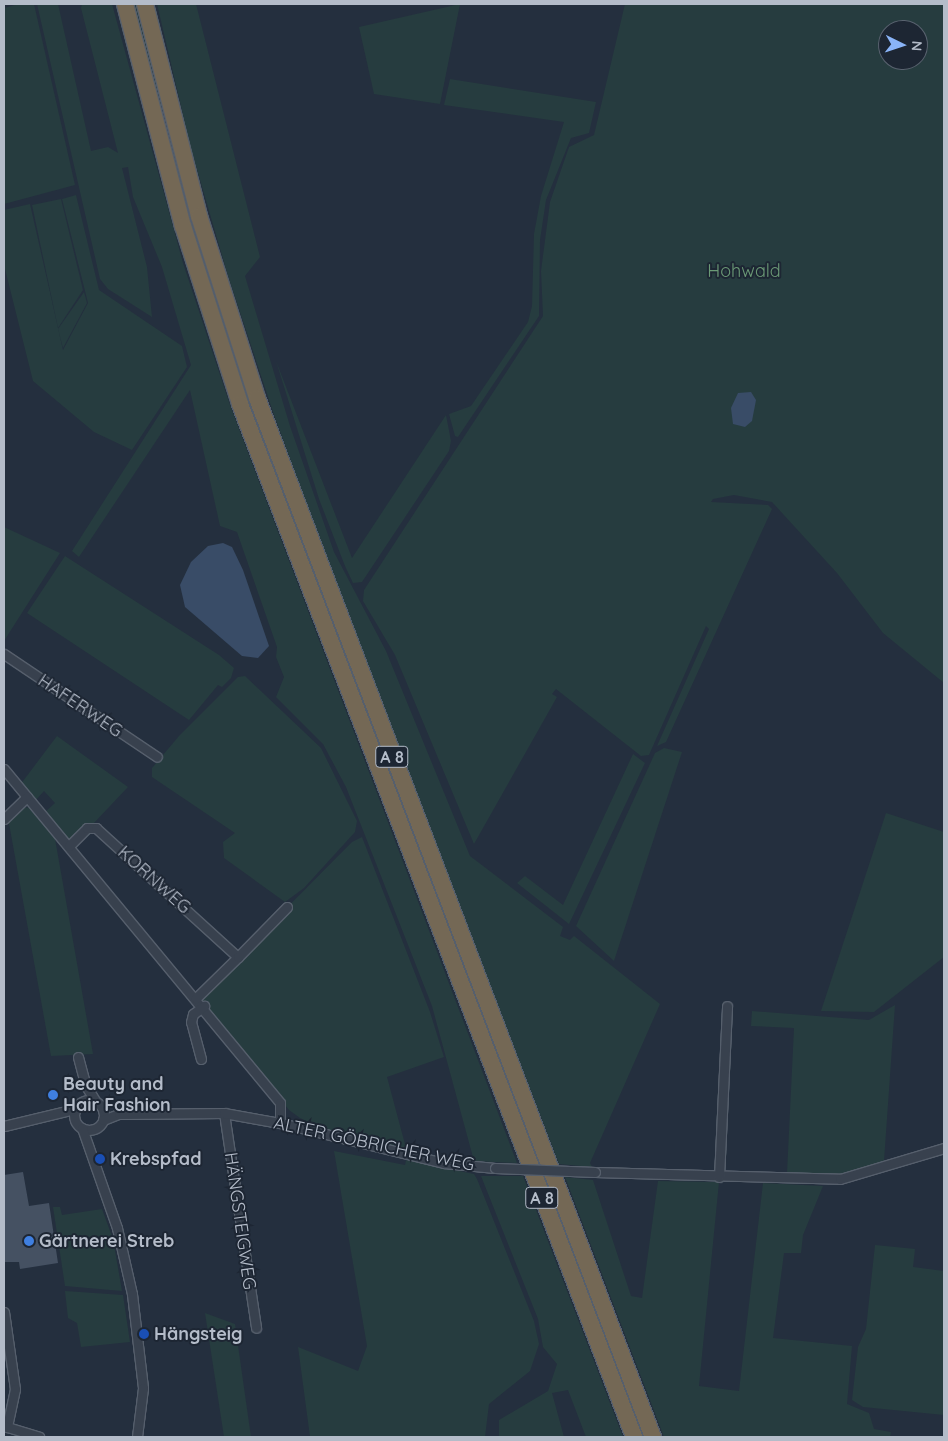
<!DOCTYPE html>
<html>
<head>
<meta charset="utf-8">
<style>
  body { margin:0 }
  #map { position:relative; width:948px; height:1441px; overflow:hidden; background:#242f3e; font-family:Quicksand,sans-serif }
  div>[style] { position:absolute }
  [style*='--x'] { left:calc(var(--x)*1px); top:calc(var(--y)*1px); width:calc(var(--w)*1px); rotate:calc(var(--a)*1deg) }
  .green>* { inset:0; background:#263c3f }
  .water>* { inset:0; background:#394c67 }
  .building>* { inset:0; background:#455162 }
  .roads { filter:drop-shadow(1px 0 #565f6c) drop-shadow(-1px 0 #565f6c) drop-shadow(0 1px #565f6c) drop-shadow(0 -1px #565f6c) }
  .minor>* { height:9px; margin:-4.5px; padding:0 4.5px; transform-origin:4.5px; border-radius:4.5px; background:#38414e }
  .minor>.ring { margin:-4.5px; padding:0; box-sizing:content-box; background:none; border:9px solid #38414e; border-radius:50% }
  .motorway>* { height:16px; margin:-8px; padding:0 8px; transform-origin:8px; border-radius:8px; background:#746855 }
  .bridges { filter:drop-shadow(1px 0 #565f6c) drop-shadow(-1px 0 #565f6c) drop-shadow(0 1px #565f6c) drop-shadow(0 -1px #565f6c) }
  .minor-bridge>* { height:9px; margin:-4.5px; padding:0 4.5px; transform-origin:4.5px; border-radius:4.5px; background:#38414e }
  .dots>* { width:14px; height:14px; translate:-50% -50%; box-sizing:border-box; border:2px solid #1d2633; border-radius:50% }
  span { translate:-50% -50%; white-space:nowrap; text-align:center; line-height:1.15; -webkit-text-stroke:4px #1d2633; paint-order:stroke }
  .shield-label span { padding:1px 4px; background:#1d2633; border:1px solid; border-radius:4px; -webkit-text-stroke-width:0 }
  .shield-label { font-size:16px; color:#b4bcc9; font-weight:700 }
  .park-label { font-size:18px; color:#6b9a76 }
  .street-label { font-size:18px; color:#b4bcc9 }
  .poi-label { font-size:18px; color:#b4bcc9; font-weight:700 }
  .left { translate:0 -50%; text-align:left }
  .frame { position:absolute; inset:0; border:5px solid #b4bcc9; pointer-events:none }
  .north { position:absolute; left:878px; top:20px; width:50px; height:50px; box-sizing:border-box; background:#1d2633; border:1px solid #59626f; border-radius:50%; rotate:94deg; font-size:14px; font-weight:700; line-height:20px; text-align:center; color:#b4bcc9 }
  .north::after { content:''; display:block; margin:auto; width:18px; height:22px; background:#8ab4f8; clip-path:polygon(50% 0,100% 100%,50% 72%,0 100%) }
</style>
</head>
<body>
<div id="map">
  <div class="green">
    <i style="clip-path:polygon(19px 4px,34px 4px,75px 185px,4px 204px,4px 8px)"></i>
    <i style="clip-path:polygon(37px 4px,58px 4px,91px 151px,108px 147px,118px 153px,81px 8px,82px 4px,112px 4px,183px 263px,230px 405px,517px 1163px,474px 1161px,432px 1006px,346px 787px,323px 744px,276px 697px,284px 677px,276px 657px,277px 647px,237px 532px,220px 526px,190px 390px,79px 557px,72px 551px,191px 365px,162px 267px,133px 197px,128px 167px,122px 168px,147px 267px,152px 317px,108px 289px,100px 279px)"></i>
    <i style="clip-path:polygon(133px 4px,137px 4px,169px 139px,213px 289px,262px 435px,645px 1437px,260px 435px,189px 217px)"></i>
    <i style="clip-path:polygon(157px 4px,196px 4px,260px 257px,245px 276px,290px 426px,334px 552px,386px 651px,470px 856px,563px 927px,560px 936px,570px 940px,574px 936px,660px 1004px,590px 1163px,592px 1167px,559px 1164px,345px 608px,274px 415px,228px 276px,191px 149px)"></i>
    <i style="clip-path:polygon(460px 4px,440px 104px,374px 94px,359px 27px)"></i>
    <i style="clip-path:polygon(evenodd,625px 4px,944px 4px,944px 683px,883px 633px,837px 573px,772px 502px,734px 495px,713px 499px,711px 502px,768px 505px,772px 509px,666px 742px,657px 746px,709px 629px,706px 626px,649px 755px,641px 756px,556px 689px,552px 694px,557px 697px,474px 844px,395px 655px,363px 601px,364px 590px,543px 316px,541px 271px,550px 202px,569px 147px,594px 135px,625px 4px,888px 30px,918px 30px,918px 60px,888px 60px,888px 30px)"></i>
    <i style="clip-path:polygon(450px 79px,596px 102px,589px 133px,571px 138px,546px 200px,540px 240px,539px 316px,458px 437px,455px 436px,449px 414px,471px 406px,528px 322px,532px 306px,534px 234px,541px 196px,564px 122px,444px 105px)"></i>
    <i style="clip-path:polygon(76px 195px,99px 290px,182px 346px,187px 367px,132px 450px,94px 432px,33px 381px,4px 265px,4px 210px,30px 204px,63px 350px,88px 303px,62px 199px)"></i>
    <i style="clip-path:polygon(61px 199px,83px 290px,58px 328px,32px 205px)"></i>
    <i style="clip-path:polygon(84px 292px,87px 303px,63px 348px,58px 329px)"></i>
    <i style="clip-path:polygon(276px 361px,352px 558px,446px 415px,451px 441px,449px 451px,362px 582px,353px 583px,345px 566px,319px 499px)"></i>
    <i style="clip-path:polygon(4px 527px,60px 553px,4px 641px)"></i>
    <i style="clip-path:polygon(65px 556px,219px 655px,234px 668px,231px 678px,222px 687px,218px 685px,189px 720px,27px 613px)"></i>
    <i style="clip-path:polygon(245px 676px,321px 748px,357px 821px,355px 832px,304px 888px,285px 902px,224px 858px,223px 842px,235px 833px,152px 777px,152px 768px,179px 736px,238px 677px)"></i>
    <i style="clip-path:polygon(57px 736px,128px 787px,93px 824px,73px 839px,66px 839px,44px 813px,55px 803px,44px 791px,35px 801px,20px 785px)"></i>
    <i style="clip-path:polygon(664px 748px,682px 752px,614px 961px,576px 926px,655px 753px)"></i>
    <i style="clip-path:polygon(633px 754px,645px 763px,569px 924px,517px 883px,525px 876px,563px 905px)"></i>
    <i style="clip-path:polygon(30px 807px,54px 833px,93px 1054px,51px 1056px,8px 818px,18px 809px)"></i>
    <i style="clip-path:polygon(886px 813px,944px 832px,944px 957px,874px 1012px,821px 1011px)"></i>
    <i style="clip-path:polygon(362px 837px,430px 1012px,444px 1057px,387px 1077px,406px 1148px,332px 1133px,300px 1118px,289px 1110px,201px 1000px,216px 979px,352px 842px)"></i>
    <i style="clip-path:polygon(895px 1005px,884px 1161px,838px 1175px,787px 1173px,794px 1028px,751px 1026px,752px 1011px,869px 1020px)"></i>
    <i style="clip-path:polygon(334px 1151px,405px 1165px,406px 1160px,474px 1174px,477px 1179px,534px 1321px,539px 1344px,530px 1371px,489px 1404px,485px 1437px,310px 1437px,298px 1347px,358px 1371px,367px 1346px)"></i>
    <i style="clip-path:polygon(481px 1176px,523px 1176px,623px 1437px,586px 1437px,568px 1390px,552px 1393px,564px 1437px,499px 1437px,499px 1420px,548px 1391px,557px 1364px,543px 1347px,538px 1319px)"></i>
    <i style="clip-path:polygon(565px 1177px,593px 1180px,631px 1296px,642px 1298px,658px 1181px,719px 1182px,699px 1386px,739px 1391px,763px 1183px,823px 1186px,803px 1235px,801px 1253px,784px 1253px,773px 1338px,852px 1346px,847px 1404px,869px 1413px,874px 1429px,891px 1432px,890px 1437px,664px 1437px)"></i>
    <i style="clip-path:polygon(53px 1207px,60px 1207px,62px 1215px,102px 1209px,113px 1239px,122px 1291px,65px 1286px)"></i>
    <i style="clip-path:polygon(875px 1245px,915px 1249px,913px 1267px,944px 1271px,944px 1415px,863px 1407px,852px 1400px,858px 1347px,866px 1329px)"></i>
    <i style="clip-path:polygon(65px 1291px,123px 1295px,130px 1342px,81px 1347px,77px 1323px,68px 1318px)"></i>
    <i style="clip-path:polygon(205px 1313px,235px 1324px,251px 1437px,224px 1437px)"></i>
  </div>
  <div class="water">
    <i style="clip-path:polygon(751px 392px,756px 400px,752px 421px,745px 427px,733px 424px,731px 408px,738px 393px)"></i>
    <i style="clip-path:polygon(223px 543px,232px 547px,243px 570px,269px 646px,258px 658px,242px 656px,185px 607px,180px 585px,191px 562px,208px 546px)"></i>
  </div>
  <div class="building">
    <i style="clip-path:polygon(23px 1172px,29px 1206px,49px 1203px,58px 1263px,20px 1269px,19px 1262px,4px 1262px,4px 1175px)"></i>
  </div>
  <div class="roads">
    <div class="minor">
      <i style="--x:4;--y:654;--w:184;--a:33.9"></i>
      <i style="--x:4;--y:769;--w:433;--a:50.4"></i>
      <i style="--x:280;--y:1103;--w:20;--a:90"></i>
      <i style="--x:4;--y:819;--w:32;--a:-44"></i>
      <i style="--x:69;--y:846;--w:25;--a:-45"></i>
      <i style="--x:87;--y:828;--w:9;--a:0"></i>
      <i style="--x:96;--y:828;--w:192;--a:42.3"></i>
      <i style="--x:238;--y:957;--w:59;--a:135.7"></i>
      <i style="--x:238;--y:957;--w:70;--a:-45.6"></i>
      <i style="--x:78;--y:1057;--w:30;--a:75"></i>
      <i style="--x:86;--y:1086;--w:19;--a:58"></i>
      <i style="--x:201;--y:1059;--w:38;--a:-105"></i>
      <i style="--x:191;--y:1022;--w:8;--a:-76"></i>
      <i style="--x:193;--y:1014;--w:14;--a:-36"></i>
      <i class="ring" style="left:74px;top:1100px;width:21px;height:21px"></i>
      <i style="--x:224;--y:1113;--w:217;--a:81.5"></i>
      <i style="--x:103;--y:1120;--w:17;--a:-21"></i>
      <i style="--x:119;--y:1114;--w:105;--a:-0.5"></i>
      <i style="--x:224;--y:1113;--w:62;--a:10.2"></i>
      <i style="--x:285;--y:1124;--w:164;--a:13.8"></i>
      <i style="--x:444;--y:1163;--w:51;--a:5.6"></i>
      <i style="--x:4;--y:1126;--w:73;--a:-13.5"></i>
      <i style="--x:82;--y:1128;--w:106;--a:70.7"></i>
      <i style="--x:117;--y:1228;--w:68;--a:77.2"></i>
      <i style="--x:132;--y:1294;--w:95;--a:83.3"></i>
      <i style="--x:143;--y:1388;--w:49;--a:97"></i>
      <i style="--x:595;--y:1172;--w:245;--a:1.6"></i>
      <i style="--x:840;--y:1179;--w:109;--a:-16.6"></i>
      <i style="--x:719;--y:1177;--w:171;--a:-87.3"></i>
      <i style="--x:4;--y:1312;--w:78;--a:81.9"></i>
      <i style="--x:15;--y:1389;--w:39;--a:102"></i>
      <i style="--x:4;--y:1426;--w:37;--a:17"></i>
    </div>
    <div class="motorway">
      <i style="--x:125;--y:4;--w:229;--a:75.4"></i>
      <i style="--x:183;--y:226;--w:187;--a:72.2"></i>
      <i style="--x:240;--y:404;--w:1106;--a:69.12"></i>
      <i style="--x:145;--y:4;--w:219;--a:75.7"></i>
      <i style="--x:199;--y:216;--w:191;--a:72.3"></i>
      <i style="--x:257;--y:398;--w:1112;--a:69.14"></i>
    </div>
  </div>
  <div class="bridges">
    <div class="minor-bridge">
      <i style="--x:495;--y:1168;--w:100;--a:2.3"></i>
    </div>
  </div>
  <div class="dots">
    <i style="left:53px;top:1095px;background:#3f7fe0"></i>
    <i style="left:100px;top:1159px;background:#1a4fb4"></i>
    <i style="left:29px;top:1241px;background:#3f7fe0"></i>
    <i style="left:144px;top:1334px;background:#1a4fb4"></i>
  </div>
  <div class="shield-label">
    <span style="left:392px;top:757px">A 8</span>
    <span style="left:542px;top:1198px">A 8</span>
  </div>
  <div class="park-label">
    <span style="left:744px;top:271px">Hohwald</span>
  </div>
  <div class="street-label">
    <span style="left:80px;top:706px;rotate:34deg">HAFERWEG</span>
    <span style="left:154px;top:880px;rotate:42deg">KORNWEG</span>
    <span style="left:374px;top:1144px;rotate:12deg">ALTER GÖBRICHER WEG</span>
    <span style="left:240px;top:1221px;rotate:82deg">HÄNGSTEIGWEG</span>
  </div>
  <div class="poi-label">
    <span class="left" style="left:63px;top:1095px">Beauty and<br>Hair Fashion</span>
    <span class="left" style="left:110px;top:1159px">Krebspfad</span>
    <span class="left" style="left:39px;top:1241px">Gärtnerei Streb</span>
    <span class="left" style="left:154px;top:1334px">Hängsteig</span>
  </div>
  <div class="frame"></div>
  <div class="north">N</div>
</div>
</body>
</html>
